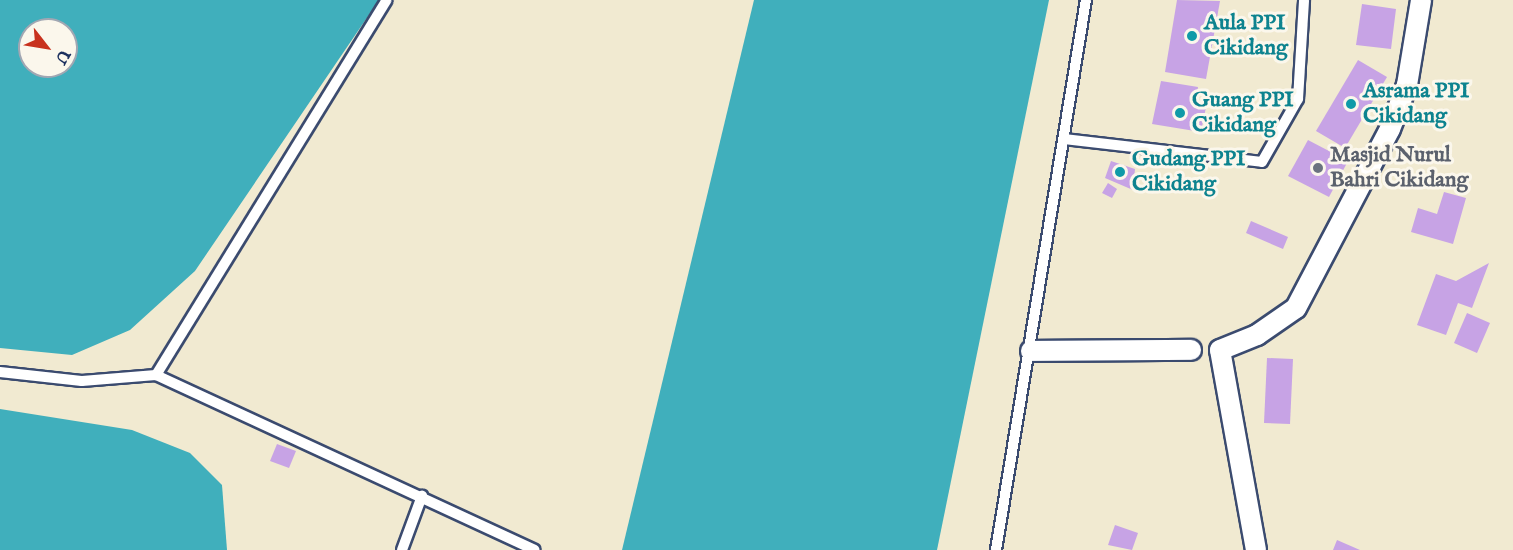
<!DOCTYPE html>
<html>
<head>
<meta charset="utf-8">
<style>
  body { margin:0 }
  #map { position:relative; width:1513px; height:550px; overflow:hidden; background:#f1ead1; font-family:"IM FELL English",serif }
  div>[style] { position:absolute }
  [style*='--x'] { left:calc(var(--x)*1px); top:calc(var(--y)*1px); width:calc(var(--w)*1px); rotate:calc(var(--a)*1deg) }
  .water>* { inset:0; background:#40afbc }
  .building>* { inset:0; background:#c7a3e5 }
  .roads { filter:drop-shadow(2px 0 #3b4b6f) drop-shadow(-2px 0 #3b4b6f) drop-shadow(0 2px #3b4b6f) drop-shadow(0 -2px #3b4b6f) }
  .lane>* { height:10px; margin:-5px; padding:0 5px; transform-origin:5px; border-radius:5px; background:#fff }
  .street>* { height:20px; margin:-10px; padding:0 10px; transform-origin:10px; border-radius:10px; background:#fff }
  .dots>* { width:16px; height:16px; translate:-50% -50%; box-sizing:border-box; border:3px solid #fbf7ec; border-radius:50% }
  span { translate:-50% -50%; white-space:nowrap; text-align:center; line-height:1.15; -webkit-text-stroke:6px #fbf7ec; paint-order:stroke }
  .culture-label { font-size:22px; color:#0d838f; font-weight:700 }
  .left { translate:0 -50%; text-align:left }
  .worship-label { font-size:22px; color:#5b616d; font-weight:700 }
  .north { position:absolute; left:18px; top:18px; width:60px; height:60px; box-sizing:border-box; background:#fbf7ec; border:2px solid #a1a7b3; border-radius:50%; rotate:121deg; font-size:16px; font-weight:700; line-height:24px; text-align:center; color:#1b2f5e }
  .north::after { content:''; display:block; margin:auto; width:21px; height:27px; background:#c8321e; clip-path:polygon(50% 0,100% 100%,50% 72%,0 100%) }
</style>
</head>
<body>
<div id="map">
  <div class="water">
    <i style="clip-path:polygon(evenodd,0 0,379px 0,195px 271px,130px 330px,72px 355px,0 348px,0 0,30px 30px,66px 30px,66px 66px,30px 66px,30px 30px)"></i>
    <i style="clip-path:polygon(754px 0,1049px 0,937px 550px,622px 550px)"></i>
    <i style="clip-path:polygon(0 409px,132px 430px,190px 453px,222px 485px,227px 550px,0 550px)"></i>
  </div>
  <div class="building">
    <i style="clip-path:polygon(1177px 0,1220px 1px,1206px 79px,1165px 72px)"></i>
    <i style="clip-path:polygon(1362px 4px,1396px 9px,1391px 49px,1356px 45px)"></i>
    <i style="clip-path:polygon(1358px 60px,1387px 77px,1345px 148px,1316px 131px)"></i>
    <i style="clip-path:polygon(1161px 81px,1198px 87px,1196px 100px,1207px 102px,1201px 132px,1152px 124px)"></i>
    <i style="clip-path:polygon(1308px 140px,1348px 161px,1329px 197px,1288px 176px)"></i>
    <i style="clip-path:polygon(1111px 161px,1135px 169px,1133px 190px,1105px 178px)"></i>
    <i style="clip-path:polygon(1108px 183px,1117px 189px,1112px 198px,1102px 193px)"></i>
    <i style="clip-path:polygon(1444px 192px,1466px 198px,1453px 244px,1411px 232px,1418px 208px,1437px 214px)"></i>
    <i style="clip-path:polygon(1251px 221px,1288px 237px,1283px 249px,1246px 233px)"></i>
    <i style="clip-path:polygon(1489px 263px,1472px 308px,1458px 303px,1446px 335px,1417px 325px,1436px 274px,1456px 281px)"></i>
    <i style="clip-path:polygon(1467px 313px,1490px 323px,1477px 353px,1454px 343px)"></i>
    <i style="clip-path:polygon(1267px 358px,1293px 359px,1290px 424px,1264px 423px)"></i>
    <i style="clip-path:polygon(277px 444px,296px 451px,289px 468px,270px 461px)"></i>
    <i style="clip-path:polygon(1115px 525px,1138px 533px,1132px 550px,1108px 545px)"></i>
    <i style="clip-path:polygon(1337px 540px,1360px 550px,1333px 550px)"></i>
  </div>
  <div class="roads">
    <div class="lane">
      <i style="--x:1064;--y:139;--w:199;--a:6.6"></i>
      <i style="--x:1262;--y:162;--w:73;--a:-60.3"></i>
      <i style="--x:1298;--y:99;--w:99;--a:-86.5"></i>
      <i style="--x:0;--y:372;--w:82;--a:6.3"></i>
      <i style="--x:82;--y:381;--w:74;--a:-4.6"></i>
      <i style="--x:156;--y:375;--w:417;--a:24.8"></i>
      <i style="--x:156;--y:375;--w:440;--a:-58.4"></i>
      <i style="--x:402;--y:550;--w:58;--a:-69.7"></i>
      <i style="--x:996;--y:550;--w:557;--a:-80.71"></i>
    </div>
    <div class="street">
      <i style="--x:1031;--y:351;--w:160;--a:-0.4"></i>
      <i style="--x:1256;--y:550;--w:203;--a:-100.2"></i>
      <i style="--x:1220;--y:350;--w:40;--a:-22"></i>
      <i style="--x:1257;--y:335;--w:47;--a:-34.7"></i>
      <i style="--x:1296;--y:308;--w:202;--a:-62.3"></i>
      <i style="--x:1390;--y:129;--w:47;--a:-68.9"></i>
      <i style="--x:1407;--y:85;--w:86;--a:-80.6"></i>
    </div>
  </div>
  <div class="dots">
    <i style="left:1192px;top:36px;background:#0f9aa8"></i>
    <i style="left:1351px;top:104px;background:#0f9aa8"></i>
    <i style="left:1180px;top:113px;background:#0f9aa8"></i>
    <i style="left:1318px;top:168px;background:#6b7280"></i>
    <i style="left:1120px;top:172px;background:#0f9aa8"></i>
  </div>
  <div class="culture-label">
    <span class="left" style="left:1204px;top:36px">Aula PPI<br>Cikidang</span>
    <span class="left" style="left:1363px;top:104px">Asrama PPI<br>Cikidang</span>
    <span class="left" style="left:1192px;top:113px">Guang PPI<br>Cikidang</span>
    <span class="left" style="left:1132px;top:172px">Gudang PPI<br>Cikidang</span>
  </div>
  <div class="worship-label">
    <span class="left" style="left:1330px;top:168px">Masjid Nurul<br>Bahri Cikidang</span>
  </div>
  <div class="north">U</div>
</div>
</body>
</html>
